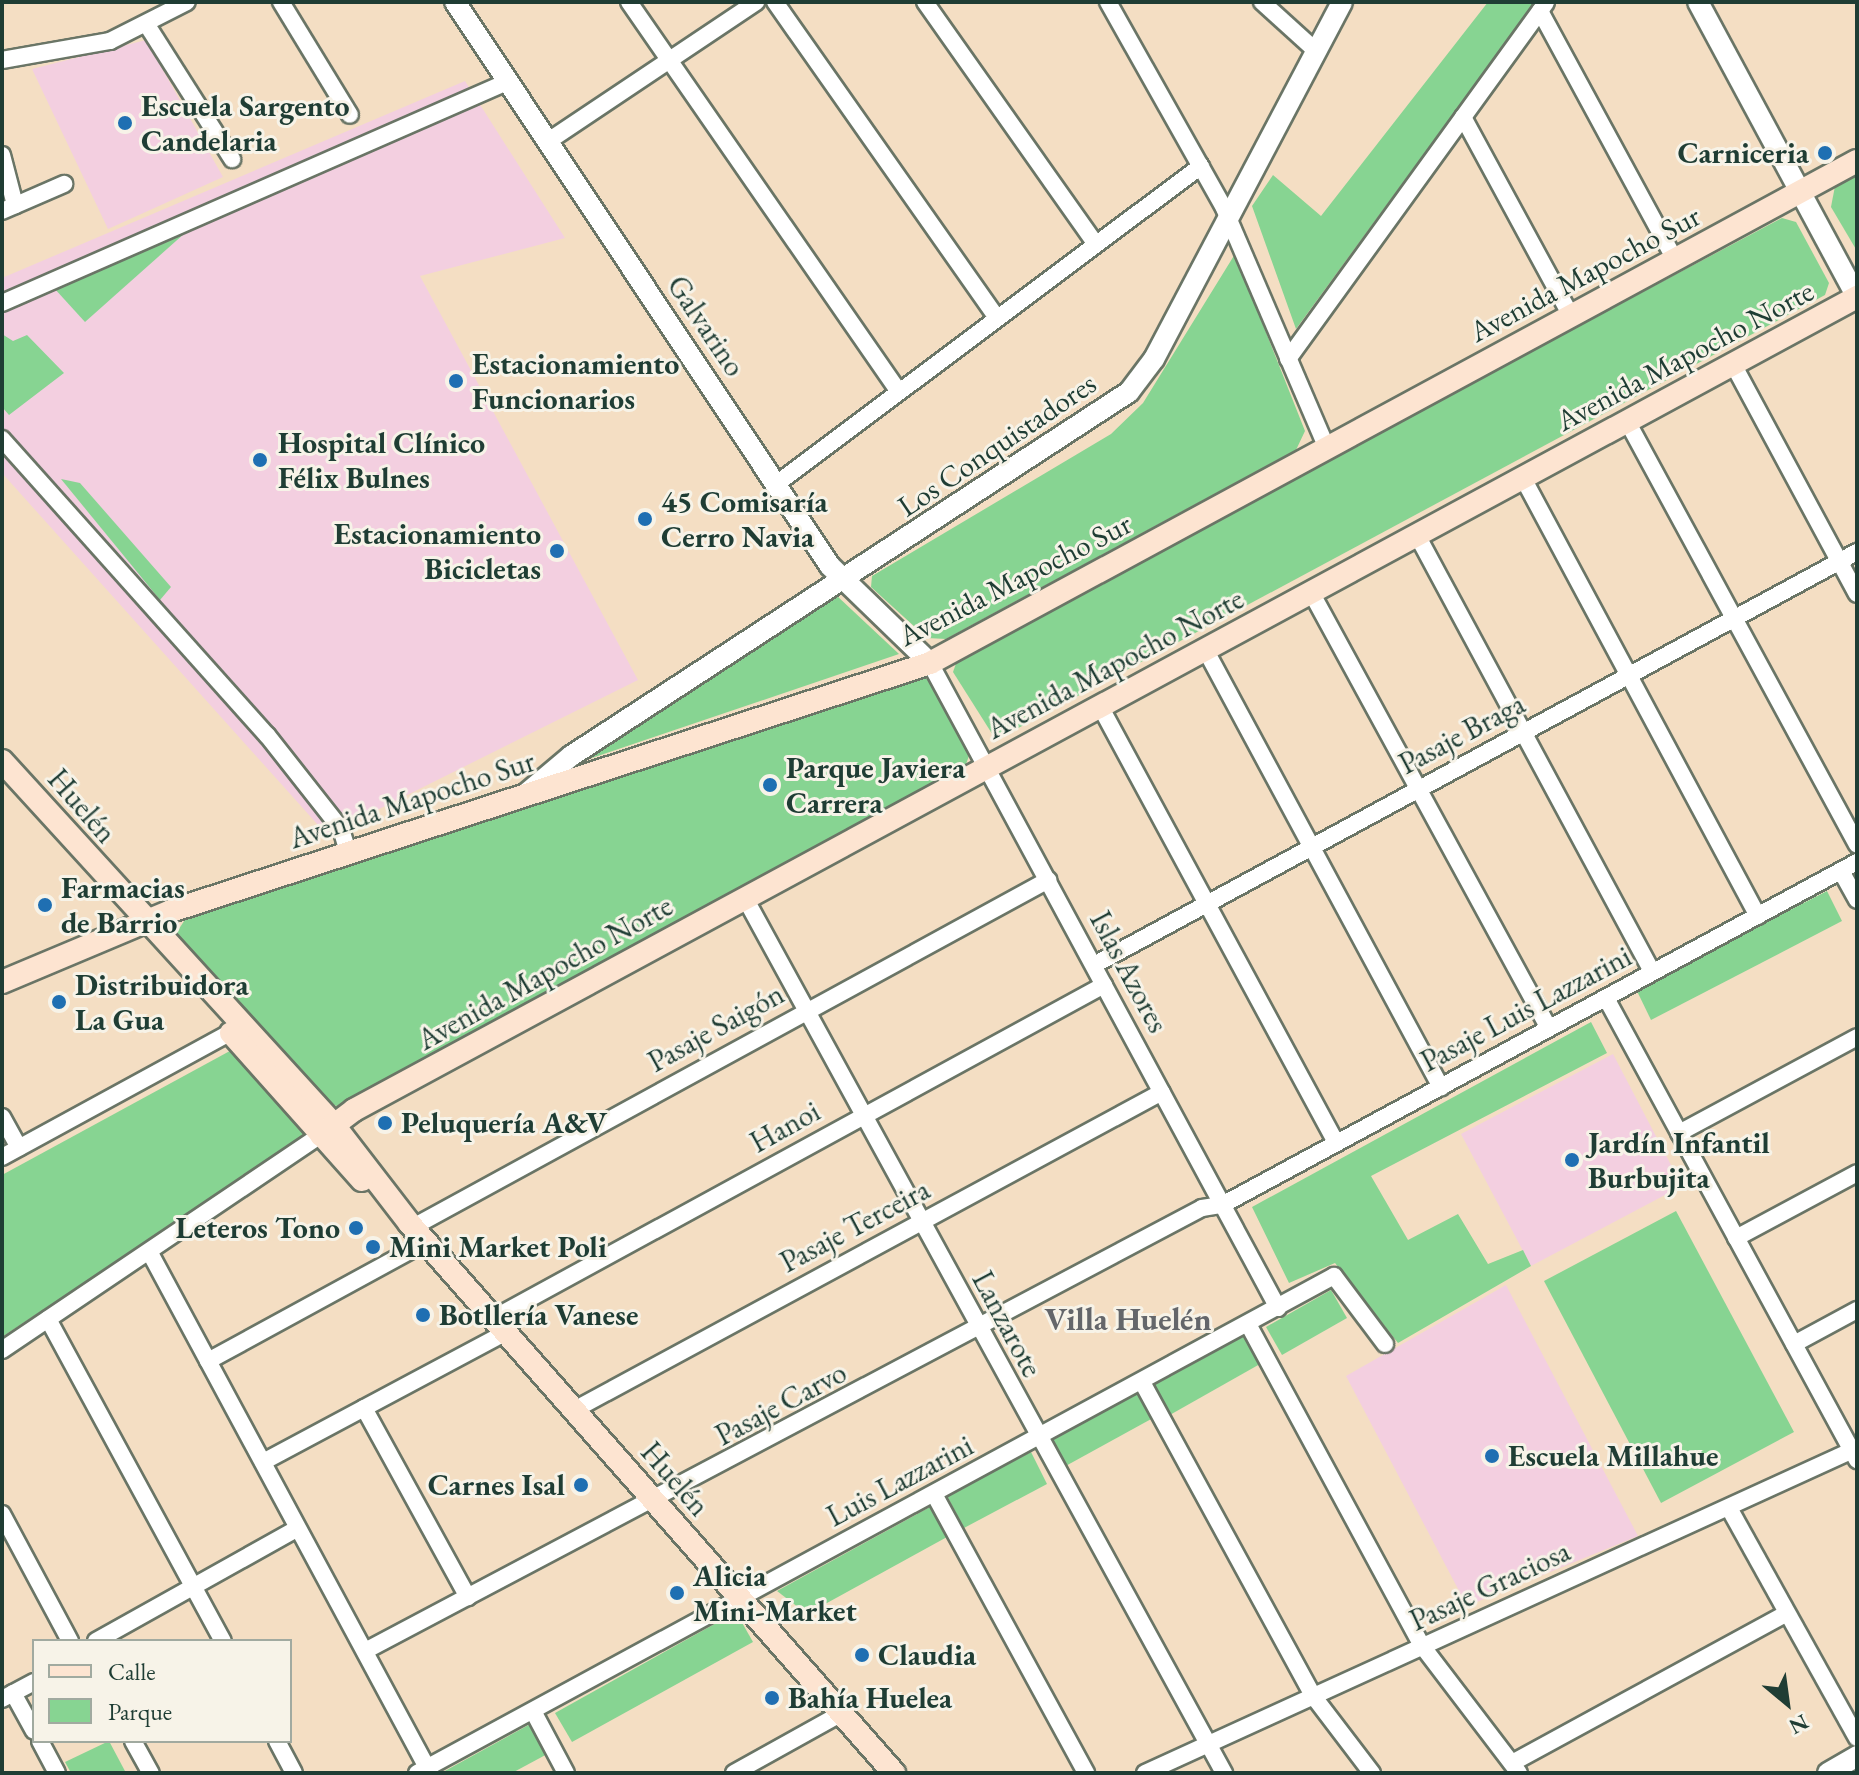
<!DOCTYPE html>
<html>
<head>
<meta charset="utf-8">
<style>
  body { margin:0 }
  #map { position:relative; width:1859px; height:1775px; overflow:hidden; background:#f4dec3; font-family:"EB Garamond",serif }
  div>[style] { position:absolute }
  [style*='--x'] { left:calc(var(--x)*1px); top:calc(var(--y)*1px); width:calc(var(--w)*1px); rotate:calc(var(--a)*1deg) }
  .built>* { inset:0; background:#f3cfe0 }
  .green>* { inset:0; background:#87d492 }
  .roads { filter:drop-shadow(2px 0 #6a7566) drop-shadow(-2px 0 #6a7566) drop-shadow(0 2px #6a7566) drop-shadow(0 -2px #6a7566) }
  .minor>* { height:16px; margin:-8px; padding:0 8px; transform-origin:8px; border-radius:8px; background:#fff }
  .tertiary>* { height:20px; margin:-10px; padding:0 10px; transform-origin:10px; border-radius:10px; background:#fff }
  .secondary>* { height:22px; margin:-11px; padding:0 11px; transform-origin:11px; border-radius:11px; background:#fde4d1 }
  .dots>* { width:22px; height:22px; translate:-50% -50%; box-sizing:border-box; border:4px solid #f7f3e8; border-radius:50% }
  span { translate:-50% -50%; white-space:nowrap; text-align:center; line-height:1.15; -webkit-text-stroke:6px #f7f3e8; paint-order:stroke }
  .poi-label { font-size:30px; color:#1f3d34; font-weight:700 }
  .left { translate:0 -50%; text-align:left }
  .right { translate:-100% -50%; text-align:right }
  .street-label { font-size:30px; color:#1f3d34 }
  .neighbourhood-label { font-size:32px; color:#64666a; font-weight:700 }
  .frame { position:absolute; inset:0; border:4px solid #1f3d34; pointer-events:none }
  .legend { position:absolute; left:32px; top:1639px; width:260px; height:104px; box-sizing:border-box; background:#f7f3e8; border:2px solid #a1aaa0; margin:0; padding:10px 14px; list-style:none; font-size:24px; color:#1f3d34 }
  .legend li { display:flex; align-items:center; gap:16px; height:40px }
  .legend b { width:40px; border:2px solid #a1aaa0 }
  .north { position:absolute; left:1747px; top:1663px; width:80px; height:80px; -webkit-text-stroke:6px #f7f3e8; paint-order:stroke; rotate:151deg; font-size:22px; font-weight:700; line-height:32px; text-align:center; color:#1f3d34 }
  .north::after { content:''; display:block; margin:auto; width:28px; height:36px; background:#1f3d34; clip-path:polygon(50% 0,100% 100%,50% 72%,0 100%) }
</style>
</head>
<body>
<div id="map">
  <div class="built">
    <i style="clip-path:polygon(146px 40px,223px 177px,108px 229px,32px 69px)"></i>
    <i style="clip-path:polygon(465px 81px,565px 238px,420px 276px,638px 680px,327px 835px,2px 473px,2px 278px)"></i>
    <i style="clip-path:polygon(1613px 1054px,1682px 1186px,1531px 1266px,1461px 1134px)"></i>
    <i style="clip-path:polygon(1506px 1285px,1638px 1536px,1467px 1606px,1346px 1376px)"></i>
  </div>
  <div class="green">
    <i style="clip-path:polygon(1488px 2px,1535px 2px,1296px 329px,1252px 206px,1273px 175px,1321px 216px)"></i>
    <i style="clip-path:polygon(1857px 174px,1857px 251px,1831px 207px,1835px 186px)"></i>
    <i style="clip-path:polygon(1782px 218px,1796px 222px,1829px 283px,1825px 295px,996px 740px,953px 672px,959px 655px)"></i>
    <i style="clip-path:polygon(185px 233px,85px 322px,54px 288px)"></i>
    <i style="clip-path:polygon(1235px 254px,1305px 431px,1296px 450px,946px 639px,927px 638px,871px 587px,872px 576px,1111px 434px,1143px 403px)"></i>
    <i style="clip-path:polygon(2px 334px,13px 341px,27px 335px,64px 373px,9px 415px,2px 407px)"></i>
    <i style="clip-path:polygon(61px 479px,80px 483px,171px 587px,160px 600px)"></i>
    <i style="clip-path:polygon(836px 595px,899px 654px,580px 762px)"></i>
    <i style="clip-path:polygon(921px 677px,933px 681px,971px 750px,964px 770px,340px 1107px,327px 1103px,175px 935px,186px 918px)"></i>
    <i style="clip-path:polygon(1827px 891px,1842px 921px,1651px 1020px,1636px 989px)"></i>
    <i style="clip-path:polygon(1591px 1022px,1607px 1053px,1371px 1176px,1408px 1240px,1458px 1214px,1488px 1264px,1523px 1250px,1531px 1266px,1398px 1343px,1335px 1263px,1289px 1283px,1252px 1207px)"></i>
    <i style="clip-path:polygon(239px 1046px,311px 1133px,2px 1337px,2px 1175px)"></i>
    <i style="clip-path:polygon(1676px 1211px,1794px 1432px,1661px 1503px,1544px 1281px)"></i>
    <i style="clip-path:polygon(1331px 1290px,1347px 1318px,1282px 1355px,1266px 1327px)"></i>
    <i style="clip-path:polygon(1246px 1335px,1260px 1364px,1168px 1416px,1152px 1386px)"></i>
    <i style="clip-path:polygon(1138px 1391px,1153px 1418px,1062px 1468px,1047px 1441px)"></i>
    <i style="clip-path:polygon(1031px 1452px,1047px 1484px,964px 1528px,947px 1496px)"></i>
    <i style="clip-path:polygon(930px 1507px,947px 1537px,807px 1614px,777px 1591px)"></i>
    <i style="clip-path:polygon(736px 1612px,753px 1642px,572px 1742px,555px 1713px)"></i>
    <i style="clip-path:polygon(534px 1722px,551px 1752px,512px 1773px,443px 1772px)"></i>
    <i style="clip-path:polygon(109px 1741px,126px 1773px,71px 1773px,65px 1762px)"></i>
  </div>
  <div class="roads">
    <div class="minor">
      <i style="--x:281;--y:2;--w:132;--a:58.6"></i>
      <i style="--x:629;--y:2;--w:473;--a:55.3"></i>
      <i style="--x:775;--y:2;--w:386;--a:54.9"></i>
      <i style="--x:925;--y:2;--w:296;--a:54.8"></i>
      <i style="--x:1108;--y:2;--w:236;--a:60.6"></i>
      <i style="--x:1224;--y:208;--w:261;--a:66.8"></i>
      <i style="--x:1262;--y:2;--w:73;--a:42.2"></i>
      <i style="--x:1540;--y:11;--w:283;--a:61.5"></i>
      <i style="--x:147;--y:25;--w:159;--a:57.6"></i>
      <i style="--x:2;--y:60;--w:110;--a:-10"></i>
      <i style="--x:110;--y:41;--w:86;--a:-26.9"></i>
      <i style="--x:1463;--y:117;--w:226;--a:61.5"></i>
      <i style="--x:547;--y:142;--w:252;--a:-33.8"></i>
      <i style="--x:2;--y:155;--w:52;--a:75.4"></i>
      <i style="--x:2;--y:211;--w:68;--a:-23.5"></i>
      <i style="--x:2;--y:303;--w:551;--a:-23.64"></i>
      <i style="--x:1288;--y:359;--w:440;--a:-54.1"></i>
      <i style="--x:1733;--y:364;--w:261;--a:61.7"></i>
      <i style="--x:1627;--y:421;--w:482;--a:61.5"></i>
      <i style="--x:2;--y:439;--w:397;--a:48.2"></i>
      <i style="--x:267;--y:735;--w:120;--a:51.8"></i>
      <i style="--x:341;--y:829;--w:24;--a:73"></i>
      <i style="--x:1523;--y:478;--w:497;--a:61.8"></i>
      <i style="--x:775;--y:485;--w:532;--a:-36.83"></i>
      <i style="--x:1417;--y:535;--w:496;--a:61.7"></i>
      <i style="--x:1311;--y:592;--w:497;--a:61.4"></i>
      <i style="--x:1205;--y:649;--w:498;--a:61.7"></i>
      <i style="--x:930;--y:663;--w:733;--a:61.65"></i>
      <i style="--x:1100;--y:706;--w:497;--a:61.6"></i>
      <i style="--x:1841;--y:871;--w:33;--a:61"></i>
      <i style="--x:745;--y:898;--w:998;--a:61.3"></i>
      <i style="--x:1094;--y:965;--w:868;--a:-28.43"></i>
      <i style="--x:1606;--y:998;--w:526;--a:61.49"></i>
      <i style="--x:2;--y:1117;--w:35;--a:61"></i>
      <i style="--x:1679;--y:1133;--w:202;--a:-28.3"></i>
      <i style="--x:2;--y:1157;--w:261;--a:-28.6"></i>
      <i style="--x:413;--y:1227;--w:724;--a:-28.65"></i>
      <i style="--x:1736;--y:1238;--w:137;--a:-28.2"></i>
      <i style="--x:150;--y:1253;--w:591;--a:61.7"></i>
      <i style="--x:494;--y:1318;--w:695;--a:-28.63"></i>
      <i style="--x:48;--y:1319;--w:366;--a:61.5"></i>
      <i style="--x:1248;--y:1324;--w:367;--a:61.6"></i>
      <i style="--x:1423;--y:1647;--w:158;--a:52.7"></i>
      <i style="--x:1794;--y:1344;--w:72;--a:-28.4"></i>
      <i style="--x:2;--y:1350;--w:385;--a:-34"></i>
      <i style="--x:208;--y:1361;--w:248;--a:-28.6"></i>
      <i style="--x:1142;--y:1382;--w:359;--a:61.4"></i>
      <i style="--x:1314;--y:1697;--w:96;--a:52.7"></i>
      <i style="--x:364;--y:1408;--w:216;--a:61.2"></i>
      <i style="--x:574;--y:1410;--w:668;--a:-28.41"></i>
      <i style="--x:263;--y:1462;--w:276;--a:-28.1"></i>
      <i style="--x:934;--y:1494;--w:318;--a:61.4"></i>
      <i style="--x:1729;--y:1508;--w:263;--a:60.9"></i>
      <i style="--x:2;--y:1514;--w:144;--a:61.8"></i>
      <i style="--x:96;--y:1641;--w:231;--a:-29.2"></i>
      <i style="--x:365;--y:1651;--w:947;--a:-27.89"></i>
      <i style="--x:1202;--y:1208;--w:20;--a:-9"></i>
      <i style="--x:1222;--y:1205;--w:722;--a:-28.38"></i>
      <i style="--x:13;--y:1693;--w:43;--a:61.1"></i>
      <i style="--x:2;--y:1699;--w:36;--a:-28"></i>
      <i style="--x:533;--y:1711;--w:70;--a:62"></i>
      <i style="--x:40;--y:1741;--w:36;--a:62"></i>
      <i style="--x:133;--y:1741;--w:37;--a:61"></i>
      <i style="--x:277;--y:1741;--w:36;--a:62"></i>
      <i style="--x:1512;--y:1763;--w:313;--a:-28.6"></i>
      <i style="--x:417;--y:1773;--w:1043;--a:-28.46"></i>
      <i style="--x:1334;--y:1276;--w:85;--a:53.1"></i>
      <i style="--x:734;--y:1773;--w:124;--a:-29.1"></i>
      <i style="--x:1145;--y:1773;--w:783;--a:-24.53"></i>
    </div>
    <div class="tertiary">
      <i style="--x:455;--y:2;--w:677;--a:56.38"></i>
      <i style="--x:830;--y:566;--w:139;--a:44.1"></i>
      <i style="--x:1698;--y:2;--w:335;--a:61.7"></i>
      <i style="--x:527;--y:793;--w:57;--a:-40.1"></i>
      <i style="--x:571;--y:756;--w:666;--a:-33.12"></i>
      <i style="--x:1129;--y:392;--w:41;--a:-52.9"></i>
      <i style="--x:1154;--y:359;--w:403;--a:-62.2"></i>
      <i style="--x:1828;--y:1773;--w:34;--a:-30"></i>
    </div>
    <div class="secondary">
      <i style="--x:2;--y:761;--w:491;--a:47.6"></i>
      <i style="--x:333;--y:1124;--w:126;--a:52.4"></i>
      <i style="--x:410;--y:1224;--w:732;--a:48.6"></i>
      <i style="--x:2;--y:982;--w:183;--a:-22.8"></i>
      <i style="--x:171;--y:911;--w:798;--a:-18.09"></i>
      <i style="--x:930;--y:663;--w:1054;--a:-28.44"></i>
      <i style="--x:231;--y:1033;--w:197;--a:48.3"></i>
      <i style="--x:321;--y:1135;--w:41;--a:-37.1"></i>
      <i style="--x:354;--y:1110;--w:1709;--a:-28.41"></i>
    </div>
  </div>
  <div class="dots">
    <i style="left:125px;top:123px;background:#1f6fb2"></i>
    <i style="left:1825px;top:153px;background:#1f6fb2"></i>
    <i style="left:456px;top:381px;background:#1f6fb2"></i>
    <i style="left:260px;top:460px;background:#1f6fb2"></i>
    <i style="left:645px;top:519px;background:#1f6fb2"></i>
    <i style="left:557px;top:551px;background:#1f6fb2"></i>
    <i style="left:770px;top:785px;background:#1f6fb2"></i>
    <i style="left:45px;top:905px;background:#1f6fb2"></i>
    <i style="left:59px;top:1002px;background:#1f6fb2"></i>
    <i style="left:385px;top:1123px;background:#1f6fb2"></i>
    <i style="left:1572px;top:1160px;background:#1f6fb2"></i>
    <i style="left:356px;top:1228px;background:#1f6fb2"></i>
    <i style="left:373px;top:1247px;background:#1f6fb2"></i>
    <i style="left:423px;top:1315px;background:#1f6fb2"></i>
    <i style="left:1492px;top:1456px;background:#1f6fb2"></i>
    <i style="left:581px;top:1485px;background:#1f6fb2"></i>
    <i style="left:677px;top:1593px;background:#1f6fb2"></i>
    <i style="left:862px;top:1655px;background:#1f6fb2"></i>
    <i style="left:772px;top:1698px;background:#1f6fb2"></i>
  </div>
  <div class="poi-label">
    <span class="left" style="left:141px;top:123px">Escuela Sargento<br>Candelaria</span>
    <span class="right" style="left:1809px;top:153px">Carniceria</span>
    <span class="left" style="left:472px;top:381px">Estacionamiento<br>Funcionarios</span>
    <span class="left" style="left:278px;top:460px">Hospital Clínico<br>Félix Bulnes</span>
    <span class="left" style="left:661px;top:519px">45 Comisaría<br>Cerro Navia</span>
    <span class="right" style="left:541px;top:551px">Estacionamiento<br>Bicicletas</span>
    <span class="left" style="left:786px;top:785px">Parque Javiera<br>Carrera</span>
    <span class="left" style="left:61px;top:905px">Farmacias<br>de Barrio</span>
    <span class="left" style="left:75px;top:1002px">Distribuidora<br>La Gua</span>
    <span class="left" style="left:401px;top:1123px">Peluquería A&amp;V</span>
    <span class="left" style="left:1588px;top:1160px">Jardín Infantil<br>Burbujita</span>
    <span class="right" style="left:340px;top:1228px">Leteros Tono</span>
    <span class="left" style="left:389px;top:1247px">Mini Market Poli</span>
    <span class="left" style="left:439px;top:1315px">Botllería Vanese</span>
    <span class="left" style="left:1508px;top:1456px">Escuela Millahue</span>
    <span class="right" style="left:565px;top:1485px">Carnes Isal</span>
    <span class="left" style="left:693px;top:1593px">Alicia<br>Mini-Market</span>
    <span class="left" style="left:878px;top:1655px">Claudia</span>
    <span class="left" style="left:788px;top:1698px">Bahía Huelea</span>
  </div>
  <div class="street-label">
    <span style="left:1585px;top:274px;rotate:-28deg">Avenida Mapocho Sur</span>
    <span style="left:706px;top:326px;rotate:56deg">Galvarino</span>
    <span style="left:1685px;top:356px;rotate:-28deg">Avenida Mapocho Norte</span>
    <span style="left:997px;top:445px;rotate:-34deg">Los Conquistadores</span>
    <span style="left:1015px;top:580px;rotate:-27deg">Avenida Mapocho Sur</span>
    <span style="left:1115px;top:664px;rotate:-28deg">Avenida Mapocho Norte</span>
    <span style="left:1462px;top:734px;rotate:-28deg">Pasaje Braga</span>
    <span style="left:412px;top:800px;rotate:-18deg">Avenida Mapocho Sur</span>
    <span style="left:82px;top:806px;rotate:49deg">Huelén</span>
    <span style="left:1129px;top:972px;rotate:62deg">Islas Azores</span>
    <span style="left:545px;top:973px;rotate:-29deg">Avenida Mapocho Norte</span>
    <span style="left:1526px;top:1009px;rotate:-28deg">Pasaje Luis Lazzarini</span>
    <span style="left:716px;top:1028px;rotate:-29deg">Pasaje Saigón</span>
    <span style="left:785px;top:1127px;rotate:-29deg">Hanoi</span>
    <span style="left:855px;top:1226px;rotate:-28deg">Pasaje Terceira</span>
    <span style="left:1007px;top:1324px;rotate:62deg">Lanzarote</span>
    <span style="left:781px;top:1404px;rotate:-28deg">Pasaje Carvo</span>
    <span style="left:675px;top:1479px;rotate:49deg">Huelén</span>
    <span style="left:900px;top:1481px;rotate:-28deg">Luis Lazzarini</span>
    <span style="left:1490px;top:1586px;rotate:-25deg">Pasaje Graciosa</span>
  </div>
  <div class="neighbourhood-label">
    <span style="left:1128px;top:1319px">Villa Huelén</span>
  </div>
  <div class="frame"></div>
  <ul class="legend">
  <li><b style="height:10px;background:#fde4d1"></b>Calle</li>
  <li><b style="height:22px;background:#87d492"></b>Parque</li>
  </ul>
  <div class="north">N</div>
</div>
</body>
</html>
